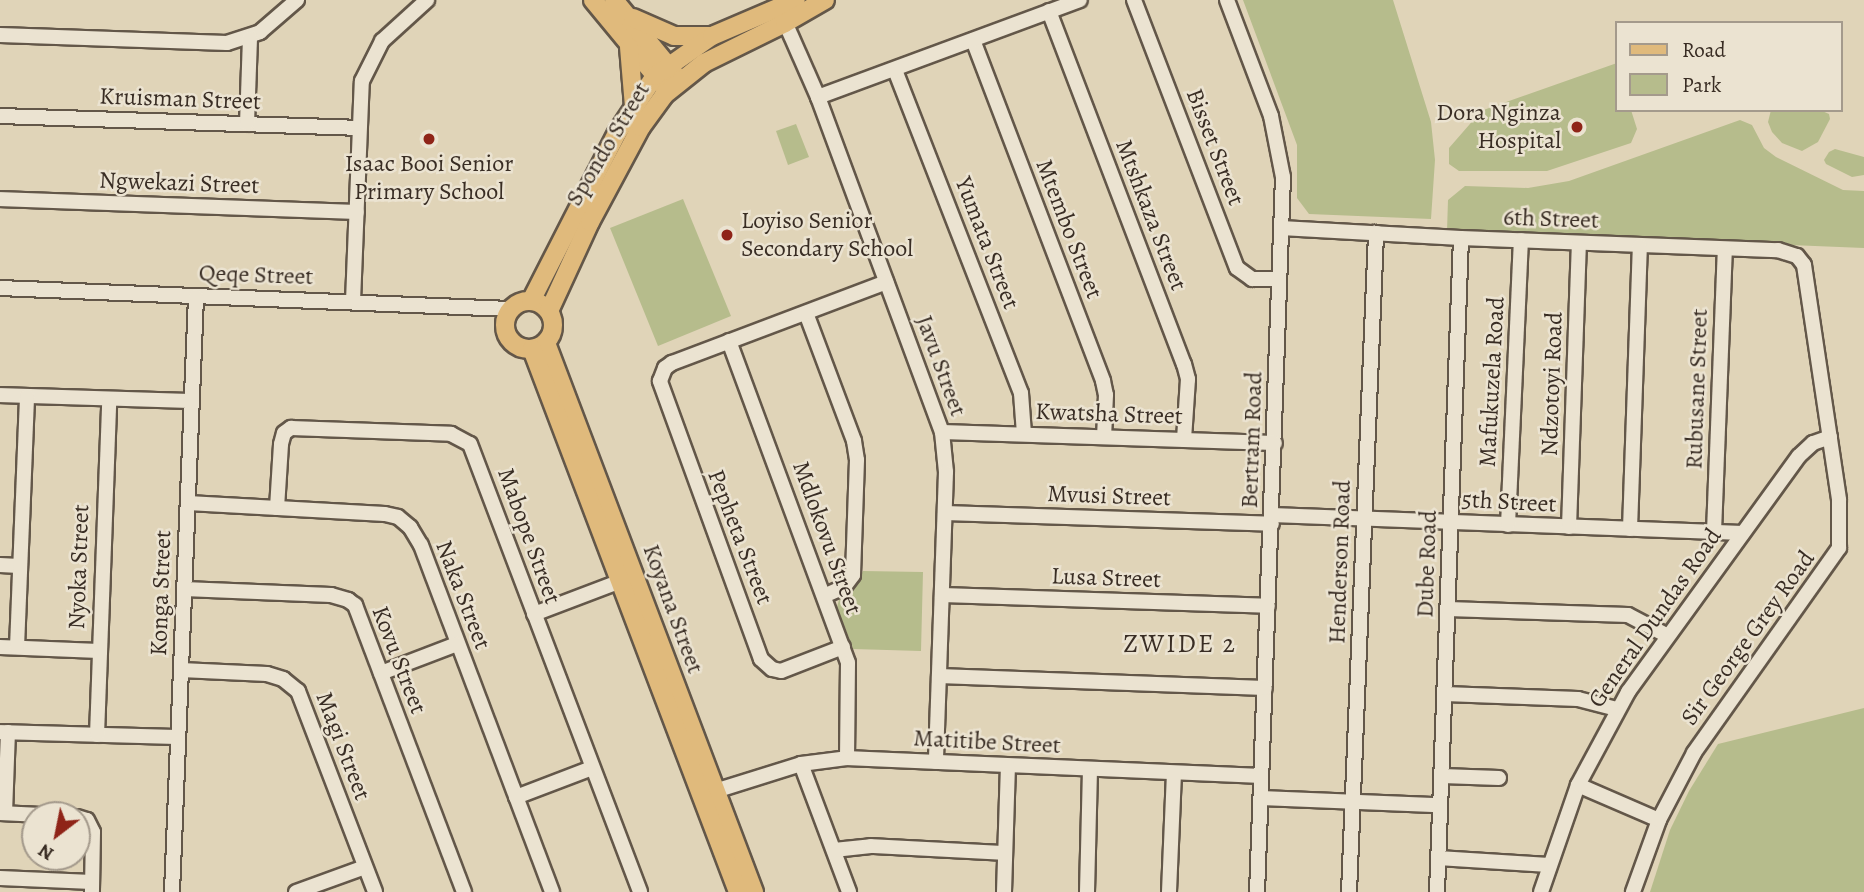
<!DOCTYPE html>
<html>
<head>
<meta charset="utf-8">
<style>
  body { margin:0 }
  #map { position:relative; width:1864px; height:892px; overflow:hidden; background:#e0d4b8; font-family:Alegreya,serif }
  div>[style] { position:absolute }
  [style*='--x'] { left:calc(var(--x)*1px); top:calc(var(--y)*1px); width:calc(var(--w)*1px); rotate:calc(var(--a)*1deg) }
  .green>* { inset:0; background:#b6bc8c }
  .roads { filter:drop-shadow(2px 0 #635749) drop-shadow(-2px 0 #635749) drop-shadow(0 2px #635749) drop-shadow(0 -2px #635749) }
  .minor>* { height:14px; margin:-7px; padding:0 7px; transform-origin:7px; border-radius:7px; background:#ebe3d1 }
  .major>* { height:18px; margin:-9px; padding:0 9px; transform-origin:9px; border-radius:9px; background:#e0ba7c }
  .major>.ring { margin:-9px; padding:0; box-sizing:content-box; background:none; border:18px solid #e0ba7c; border-radius:50% }
  .dots>* { width:19px; height:19px; translate:-50% -50%; box-sizing:border-box; border:4px solid #ebe3d1; border-radius:50% }
  span { translate:-50% -50%; white-space:nowrap; text-align:center; line-height:1.15; -webkit-text-stroke:5px #ebe3d1; paint-order:stroke }
  .street-label { font-size:24px; color:#392d24 }
  .poi-label { font-size:24px; color:#392d24 }
  .right { translate:-100% -50%; text-align:right }
  .left { translate:0 -50%; text-align:left }
  .neighbourhood-label { font-size:26px; color:#392d24; letter-spacing:2px }
  .legend { position:absolute; left:1615px; top:21px; width:228px; height:91px; box-sizing:border-box; background:#ebe3d1; border:2px solid #a49a8c; margin:0; padding:9px 12px; list-style:none; font-size:21px; color:#392d24 }
  .legend li { display:flex; align-items:center; gap:14px; height:35px }
  .legend b { width:35px; border:2px solid #a49a8c }
  .north { position:absolute; left:21px; top:801px; width:70px; height:70px; box-sizing:border-box; background:#ebe3d1; border:2px solid #a49a8c; border-radius:50%; rotate:212deg; font-size:19px; font-weight:700; line-height:28px; text-align:center; color:#392d24 }
  .north::after { content:''; display:block; margin:auto; width:24px; height:32px; background:#8f2418; clip-path:polygon(50% 0,100% 100%,50% 72%,0 100%) }
</style>
</head>
<body>
<div id="map">
  <div class="green">
    <i style="clip-path:polygon(1243px 0,1393px 0,1431px 122px,1435px 160px,1431px 219px,1309px 214px,1297px 198px,1297px 145px)"></i>
    <i style="clip-path:polygon(1617px 63px,1617px 110px,1631px 110px,1637px 129px,1631px 143px,1547px 171px,1459px 171px,1449px 164px,1449px 148px,1476px 117px,1475px 113px)"></i>
    <i style="clip-path:polygon(1771px 110px,1820px 110px,1829px 114px,1830px 119px,1818px 142px,1802px 151px,1782px 143px,1772px 132px,1768px 122px)"></i>
    <i style="clip-path:polygon(1740px 120px,1752px 125px,1764px 148px,1776px 157px,1843px 190px,1864px 191px,1864px 248px,1447px 231px,1448px 200px,1465px 186px,1528px 188px,1569px 181px)"></i>
    <i style="clip-path:polygon(796px 124px,809px 157px,788px 165px,776px 131px)"></i>
    <i style="clip-path:polygon(1835px 149px,1864px 157px,1864px 175px,1852px 177px,1826px 164px,1824px 160px,1829px 152px)"></i>
    <i style="clip-path:polygon(683px 199px,731px 316px,658px 346px,610px 228px)"></i>
    <i style="clip-path:polygon(863px 571px,923px 572px,921px 651px,853px 649px,837px 607px,840px 596px,854px 587px)"></i>
    <i style="clip-path:polygon(1864px 708px,1864px 892px,1650px 892px,1670px 830px,1689px 791px,1718px 744px)"></i>
  </div>
  <div class="roads">
    <div class="minor">
      <i style="--x:1134;--y:0;--w:287;--a:69"></i>
      <i style="--x:1237;--y:268;--w:19;--a:36"></i>
      <i style="--x:1252;--y:279;--w:27;--a:0"></i>
      <i style="--x:1227;--y:0;--w:124;--a:69.2"></i>
      <i style="--x:1271;--y:116;--w:62;--a:78.9"></i>
      <i style="--x:1283;--y:177;--w:715;--a:92.08"></i>
      <i style="--x:1049;--y:11;--w:378;--a:69.1"></i>
      <i style="--x:1184;--y:364;--w:16;--a:75"></i>
      <i style="--x:1188;--y:379;--w:61;--a:93.8"></i>
      <i style="--x:781;--y:13;--w:92;--a:66.2"></i>
      <i style="--x:818;--y:97;--w:357;--a:69.7"></i>
      <i style="--x:942;--y:432;--w:40;--a:84.3"></i>
      <i style="--x:946;--y:472;--w:290;--a:92"></i>
      <i style="--x:0;--y:35;--w:227;--a:2"></i>
      <i style="--x:227;--y:43;--w:35;--a:-18"></i>
      <i style="--x:260;--y:32;--w:49;--a:-40.9"></i>
      <i style="--x:973;--y:40;--w:365;--a:69.1"></i>
      <i style="--x:1103;--y:381;--w:14;--a:78"></i>
      <i style="--x:1106;--y:395;--w:42;--a:92.7"></i>
      <i style="--x:895;--y:70;--w:347;--a:68.7"></i>
      <i style="--x:1021;--y:393;--w:41;--a:85.8"></i>
      <i style="--x:818;--y:97;--w:279;--a:-20.3"></i>
      <i style="--x:0;--y:116;--w:359;--a:1.9"></i>
      <i style="--x:247;--y:124;--w:86;--a:-88"></i>
      <i style="--x:0;--y:199;--w:357;--a:2.1"></i>
      <i style="--x:1281;--y:228;--w:180;--a:3.2"></i>
      <i style="--x:1461;--y:238;--w:317;--a:2.2"></i>
      <i style="--x:1778;--y:250;--w:20;--a:18"></i>
      <i style="--x:1797;--y:256;--w:11;--a:52"></i>
      <i style="--x:1804;--y:265;--w:238;--a:81.5"></i>
      <i style="--x:1839;--y:500;--w:48;--a:90"></i>
      <i style="--x:1839;--y:548;--w:251;--a:125.3"></i>
      <i style="--x:1694;--y:753;--w:76;--a:117.6"></i>
      <i style="--x:1659;--y:820;--w:77;--a:109.9"></i>
      <i style="--x:0;--y:288;--w:510;--a:2.36"></i>
      <i style="--x:353;--y:301;--w:220;--a:-87.7"></i>
      <i style="--x:362;--y:81;--w:45;--a:-63.4"></i>
      <i style="--x:382;--y:41;--w:61;--a:-42.3"></i>
      <i style="--x:806;--y:313;--w:137;--a:69.4"></i>
      <i style="--x:854;--y:441;--w:19;--a:81"></i>
      <i style="--x:857;--y:460;--w:115;--a:92"></i>
      <i style="--x:853;--y:575;--w:15;--a:127"></i>
      <i style="--x:844;--y:587;--w:20;--a:156"></i>
      <i style="--x:729;--y:341;--w:343;--a:69.7"></i>
      <i style="--x:848;--y:663;--w:95;--a:90.6"></i>
      <i style="--x:0;--y:395;--w:191;--a:1.8"></i>
      <i style="--x:942;--y:432;--w:333;--a:1.9"></i>
      <i style="--x:188;--y:503;--w:197;--a:3.2"></i>
      <i style="--x:385;--y:514;--w:13;--a:13"></i>
      <i style="--x:398;--y:517;--w:16;--a:40"></i>
      <i style="--x:410;--y:527;--w:21;--a:59"></i>
      <i style="--x:421;--y:545;--w:371;--a:69.3"></i>
      <i style="--x:277;--y:508;--w:64;--a:-86.4"></i>
      <i style="--x:281;--y:444;--w:11;--a:-75"></i>
      <i style="--x:284;--y:433;--w:9;--a:-36"></i>
      <i style="--x:291;--y:428;--w:160;--a:2.1"></i>
      <i style="--x:451;--y:434;--w:21;--a:28"></i>
      <i style="--x:470;--y:444;--w:479;--a:69.2"></i>
      <i style="--x:945;--y:513;--w:327;--a:1.9"></i>
      <i style="--x:1272;--y:515;--w:471;--a:2.2"></i>
      <i style="--x:1508;--y:525;--w:285;--a:-87.4"></i>
      <i style="--x:1569;--y:527;--w:284;--a:-88"></i>
      <i style="--x:1630;--y:529;--w:283;--a:-88"></i>
      <i style="--x:1714;--y:532;--w:283;--a:-87.8"></i>
      <i style="--x:0;--y:565;--w:19;--a:3"></i>
      <i style="--x:184;--y:589;--w:147;--a:2.3"></i>
      <i style="--x:331;--y:595;--w:18;--a:16"></i>
      <i style="--x:348;--y:600;--w:9;--a:36"></i>
      <i style="--x:355;--y:605;--w:307;--a:69.2"></i>
      <i style="--x:942;--y:595;--w:326;--a:1.9"></i>
      <i style="--x:1448;--y:609;--w:180;--a:1.9"></i>
      <i style="--x:1628;--y:615;--w:43;--a:27.8"></i>
      <i style="--x:534;--y:614;--w:93;--a:-20.8"></i>
      <i style="--x:0;--y:647;--w:99;--a:2.3"></i>
      <i style="--x:17;--y:647;--w:251;--a:-87.7"></i>
      <i style="--x:843;--y:647;--w:66;--a:158.8"></i>
      <i style="--x:781;--y:671;--w:9;--a:-167"></i>
      <i style="--x:772;--y:669;--w:15;--a:-138"></i>
      <i style="--x:761;--y:659;--w:296;--a:-110"></i>
      <i style="--x:660;--y:381;--w:14;--a:-69"></i>
      <i style="--x:665;--y:368;--w:9;--a:-36"></i>
      <i style="--x:672;--y:363;--w:229;--a:-20.7"></i>
      <i style="--x:181;--y:670;--w:86;--a:2.7"></i>
      <i style="--x:267;--y:674;--w:17;--a:17"></i>
      <i style="--x:283;--y:679;--w:19;--a:39"></i>
      <i style="--x:298;--y:691;--w:215;--a:69"></i>
      <i style="--x:381;--y:673;--w:81;--a:-20.9"></i>
      <i style="--x:939;--y:676;--w:326;--a:2.1"></i>
      <i style="--x:1445;--y:694;--w:133;--a:2.2"></i>
      <i style="--x:1578;--y:699;--w:40;--a:14.4"></i>
      <i style="--x:0;--y:732;--w:178;--a:1.6"></i>
      <i style="--x:97;--y:735;--w:335;--a:-87.9"></i>
      <i style="--x:801;--y:764;--w:137;--a:69.4"></i>
      <i style="--x:1442;--y:776;--w:57;--a:2"></i>
      <i style="--x:1578;--y:785;--w:88;--a:23.4"></i>
      <i style="--x:715;--y:791;--w:90;--a:-17.4"></i>
      <i style="--x:801;--y:764;--w:46;--a:-7.4"></i>
      <i style="--x:847;--y:758;--w:414;--a:2.5"></i>
      <i style="--x:516;--y:797;--w:81;--a:-20.9"></i>
      <i style="--x:1261;--y:798;--w:178;--a:2.3"></i>
      <i style="--x:0;--y:813;--w:41;--a:2.8"></i>
      <i style="--x:5;--y:813;--w:81;--a:-87.9"></i>
      <i style="--x:77;--y:817;--w:10;--a:17"></i>
      <i style="--x:87;--y:820;--w:13;--a:63"></i>
      <i style="--x:93;--y:832;--w:60;--a:91"></i>
      <i style="--x:834;--y:850;--w:37;--a:-6"></i>
      <i style="--x:871;--y:846;--w:134;--a:3"></i>
      <i style="--x:1438;--y:858;--w:111;--a:3.6"></i>
      <i style="--x:0;--y:878;--w:92;--a:2.5"></i>
      <i style="--x:172;--y:892;--w:596;--a:-87.69"></i>
      <i style="--x:296;--y:892;--w:73;--a:-19.9"></i>
      <i style="--x:1004;--y:892;--w:125;--a:-88.2"></i>
      <i style="--x:1087;--y:892;--w:121;--a:-88.6"></i>
      <i style="--x:1169;--y:892;--w:118;--a:-87.6"></i>
      <i style="--x:1349;--y:892;--w:660;--a:-87.65"></i>
      <i style="--x:1437;--y:892;--w:654;--a:-87.9"></i>
      <i style="--x:1541;--y:892;--w:113;--a:-70.9"></i>
      <i style="--x:1578;--y:785;--w:106;--a:-61.7"></i>
      <i style="--x:1628;--y:692;--w:291;--a:-54.1"></i>
      <i style="--x:1799;--y:456;--w:19;--a:-43"></i>
      <i style="--x:1813;--y:443;--w:18;--a:-19"></i>
    </div>
    <div class="major">
      <i style="--x:593;--y:0;--w:110;--a:50.5"></i>
      <i style="--x:614;--y:0;--w:94;--a:50.6"></i>
      <i style="--x:633;--y:18;--w:45;--a:23.7"></i>
      <i style="--x:674;--y:36;--w:35;--a:0"></i>
      <i style="--x:629;--y:47;--w:59;--a:85.2"></i>
      <i class="ring" style="left:505px;top:301px;width:30px;height:30px"></i>
      <i style="--x:531;--y:301;--w:189;--a:-62.9"></i>
      <i style="--x:617;--y:133;--w:69;--a:-56.3"></i>
      <i style="--x:655;--y:76;--w:70;--a:-35.1"></i>
      <i style="--x:712;--y:36;--w:91;--a:-23.2"></i>
      <i style="--x:549;--y:311;--w:98;--a:-65.3"></i>
      <i style="--x:590;--y:222;--w:108;--a:-61.8"></i>
      <i style="--x:641;--y:127;--w:39;--a:-54"></i>
      <i style="--x:664;--y:95;--w:51;--a:-38.7"></i>
      <i style="--x:704;--y:63;--w:90;--a:-26.3"></i>
      <i style="--x:785;--y:23;--w:46;--a:-29.9"></i>
      <i style="--x:546;--y:343;--w:587;--a:69.25"></i>
      <i style="--x:532;--y:349;--w:581;--a:69.22"></i>
    </div>
  </div>
  <div class="dots">
    <i style="left:1577px;top:127px;background:#8f2418"></i>
    <i style="left:429px;top:139px;background:#8f2418"></i>
    <i style="left:727px;top:235px;background:#8f2418"></i>
  </div>
  <div class="street-label">
    <span style="left:180px;top:99px;rotate:2deg">Kruisman Street</span>
    <span style="left:608px;top:144px;rotate:-59deg">Spondo Street</span>
    <span style="left:1215px;top:147px;rotate:69deg">Bisset Street</span>
    <span style="left:179px;top:183px;rotate:2deg">Ngwekazi Street</span>
    <span style="left:1151px;top:215px;rotate:69deg">Mtshkaza Street</span>
    <span style="left:1551px;top:219px;rotate:2deg">6th Street</span>
    <span style="left:1069px;top:229px;rotate:69deg">Mtembo Street</span>
    <span style="left:987px;top:243px;rotate:69deg">Yumata Street</span>
    <span style="left:256px;top:275px;rotate:2deg">Qeqe Street</span>
    <span style="left:941px;top:366px;rotate:70deg">Javu Street</span>
    <span style="left:1492px;top:382px;rotate:-87deg">Mafukuzela Road</span>
    <span style="left:1552px;top:384px;rotate:-88deg">Ndzotoyi Road</span>
    <span style="left:1697px;top:389px;rotate:-88deg">Rubusane Street</span>
    <span style="left:1109px;top:414px;rotate:2deg">Kwatsha Street</span>
    <span style="left:1252px;top:440px;rotate:-88deg">Bertram Road</span>
    <span style="left:1109px;top:496px;rotate:2deg">Mvusi Street</span>
    <span style="left:1509px;top:502px;rotate:3deg">5th Street</span>
    <span style="left:529px;top:536px;rotate:70deg">Mabope Street</span>
    <span style="left:740px;top:537px;rotate:69deg">Pepheta Street</span>
    <span style="left:827px;top:538px;rotate:70deg">Mdlokovu Street</span>
    <span style="left:1340px;top:562px;rotate:-88deg">Henderson Road</span>
    <span style="left:1427px;top:564px;rotate:-88deg">Dube Road</span>
    <span style="left:79px;top:567px;rotate:-88deg">Nyoka Street</span>
    <span style="left:1106px;top:578px;rotate:2deg">Lusa Street</span>
    <span style="left:161px;top:593px;rotate:-88deg">Konga Street</span>
    <span style="left:463px;top:595px;rotate:69deg">Naka Street</span>
    <span style="left:673px;top:609px;rotate:70deg">Koyana Street</span>
    <span style="left:1655px;top:618px;rotate:-55deg">General Dundas Road</span>
    <span style="left:1748px;top:638px;rotate:-54deg">Sir George Grey Road</span>
    <span style="left:399px;top:660px;rotate:69deg">Kovu Street</span>
    <span style="left:987px;top:742px;rotate:3deg">Matitibe Street</span>
    <span style="left:343px;top:746px;rotate:69deg">Magi Street</span>
  </div>
  <div class="poi-label">
    <span class="right" style="left:1561px;top:127px">Dora Nginza<br>Hospital</span>
    <span style="left:429px;top:178px">Isaac Booi Senior<br>Primary School</span>
    <span class="left" style="left:741px;top:235px">Loyiso Senior<br>Secondary School</span>
  </div>
  <div class="neighbourhood-label">
    <span style="left:1180px;top:644px">ZWIDE 2</span>
  </div>
  <ul class="legend">
  <li><b style="height:9px;background:#e0ba7c"></b>Road</li>
  <li><b style="height:19px;background:#b6bc8c"></b>Park</li>
  </ul>
  <div class="north">N</div>
</div>
</body>
</html>
